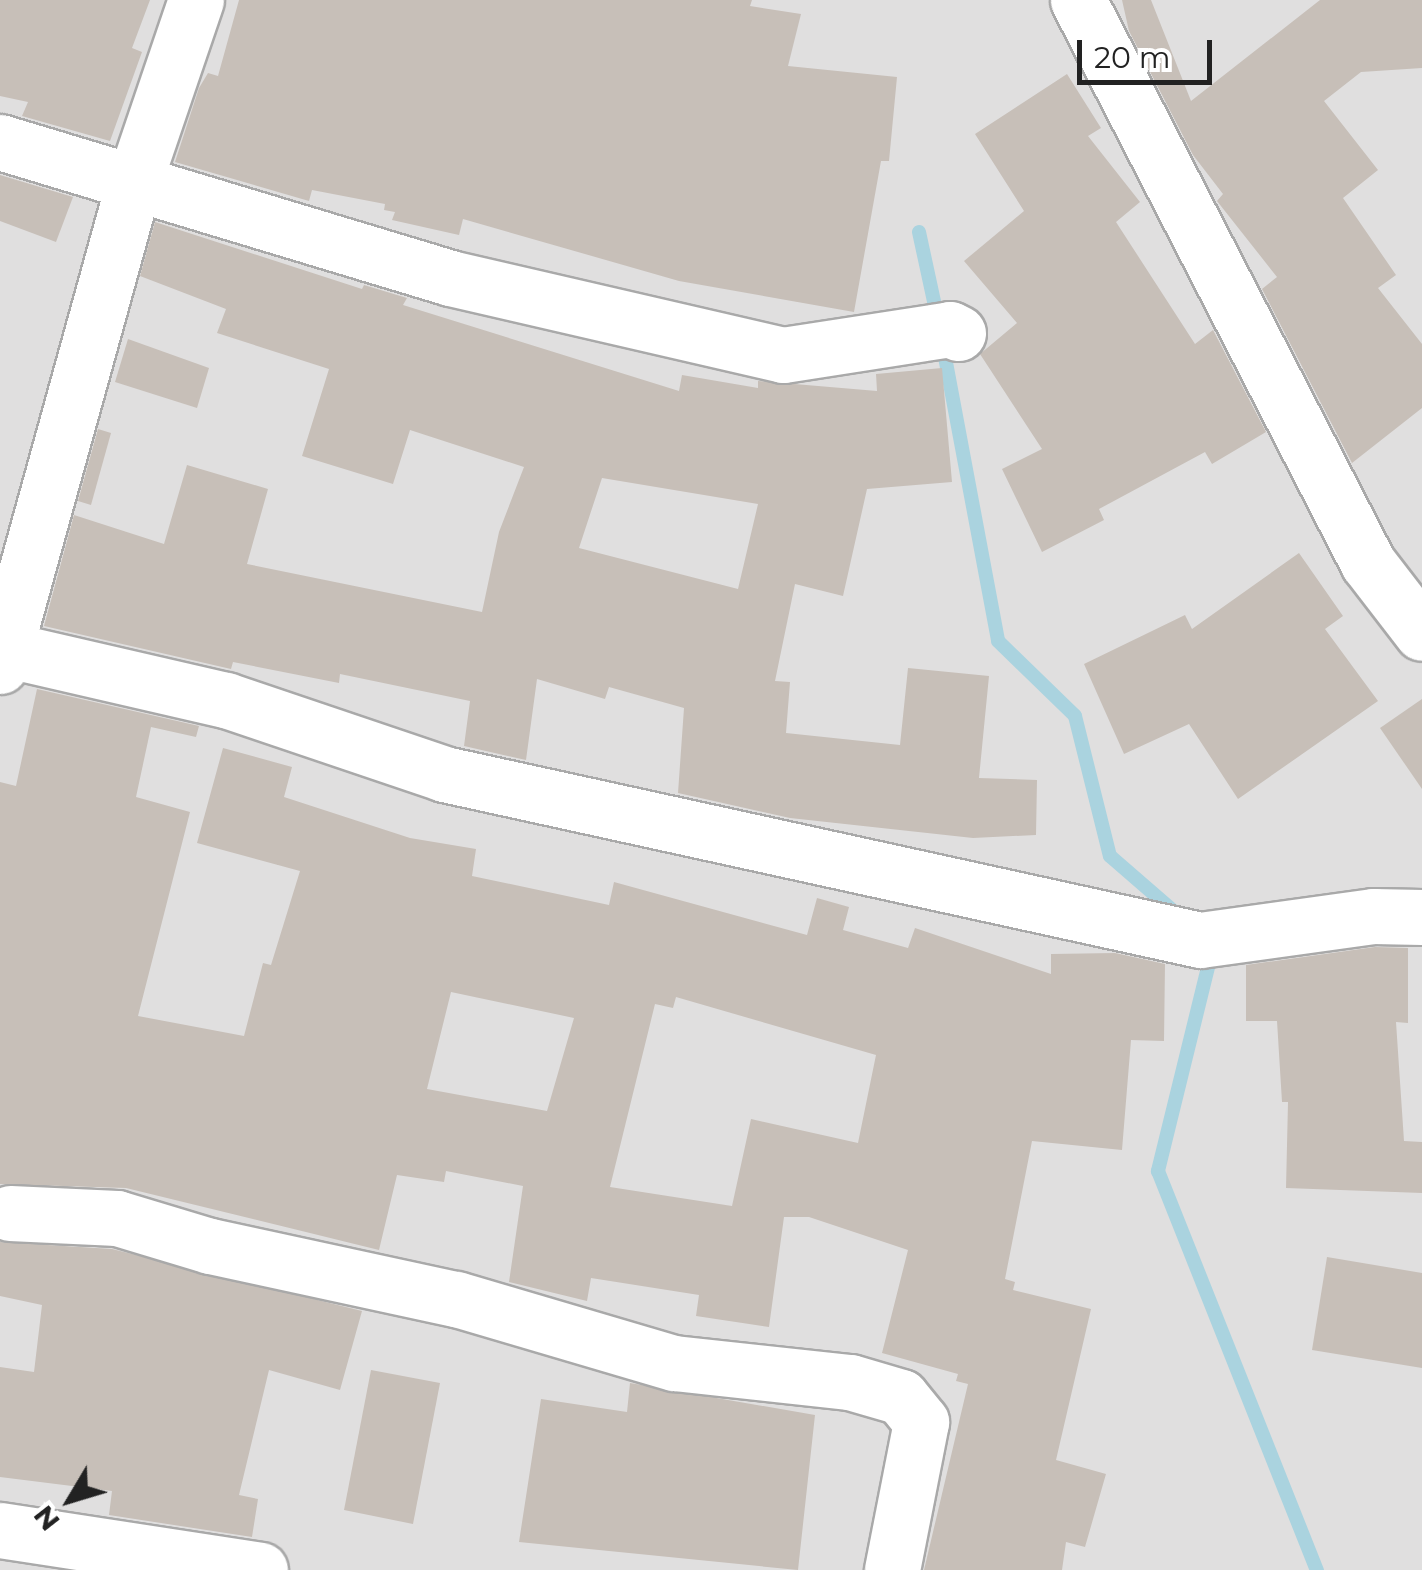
<!DOCTYPE html>
<html>
<head>
<meta charset="utf-8">
<style>
  body { margin:0 }
  #map { position:relative; width:1422px; height:1570px; overflow:hidden; background:#f2efe9; font-family:Montserrat,sans-serif }
  div>[style] { position:absolute }
  [style*='--x'] { left:calc(var(--x)*1px); top:calc(var(--y)*1px); width:calc(var(--w)*1px); rotate:calc(var(--a)*1deg) }
  .residential>* { inset:0; background:#e0dfdf }
  .stream>* { height:14px; margin:-7px; padding:0 7px; transform-origin:7px; border-radius:7px; background:#aad3df }
  .building>* { inset:0; background:#c7bfb8 }
  .roads { filter:drop-shadow(2px 0 #a9a9a9) drop-shadow(-2px 0 #a9a9a9) drop-shadow(0 2px #a9a9a9) drop-shadow(0 -2px #a9a9a9) }
  .minor>* { height:55px; margin:-27.5px; padding:0 27.5px; transform-origin:27.5px; border-radius:27.5px; background:#fff }
  span { translate:-50% -50%; white-space:nowrap; text-align:center; line-height:1.15; -webkit-text-stroke:8px #fff; paint-order:stroke }
  .north { position:absolute; left:20px; top:1450px; width:100px; height:100px; -webkit-text-stroke:8px #fff; paint-order:stroke; rotate:232deg; font-size:28px; font-weight:700; line-height:40px; text-align:center; color:#222 }
  .north::after { content:''; display:block; margin:auto; width:35px; height:45px; background:#222; clip-path:polygon(50% 0,100% 100%,50% 72%,0 100%) }
  .scale { position:absolute; left:1077px; top:40px; width:135px; height:45px; box-sizing:border-box; border:5px solid #222; border-top:0; padding-left:12px; font-size:30px; line-height:35px; white-space:nowrap; color:#222; -webkit-text-stroke:8px #fff; paint-order:stroke }
</style>
</head>
<body>
<div id="map">
  <div class="residential">
    <i style="clip-path:polygon(0 0,1422px 0,1422px 1570px,0 1570px)"></i>
  </div>
  <div class="stream">
    <i style="--x:919;--y:232;--w:90;--a:77.8"></i>
    <i style="--x:942;--y:341;--w:305;--a:79.4"></i>
    <i style="--x:998;--y:641;--w:107;--a:44.2"></i>
    <i style="--x:1075;--y:716;--w:144;--a:76"></i>
    <i style="--x:1110;--y:856;--w:90;--a:40.9"></i>
    <i style="--x:1212;--y:951;--w:227;--a:103.8"></i>
    <i style="--x:1158;--y:1171;--w:430;--a:68.3"></i>
  </div>
  <div class="building">
    <i style="clip-path:polygon(0 0,150px 0,132px 48px,142px 52px,110px 141px,22px 116px,28px 102px,0 96px)"></i>
    <i style="clip-path:polygon(239px 0,752px 0,750px 6px,801px 14px,788px 66px,897px 77px,889px 161px,881px 161px,854px 312px,679px 281px,463px 219px,459px 235px,392px 220px,395px 212px,384px 210px,385px 204px,312px 190px,309px 201px,175px 162px,199px 88px,208px 73px,218px 76px)"></i>
    <i style="clip-path:polygon(1122px 0,1151px 0,1191px 101px,1320px 0,1422px 0,1422px 68px,1361px 72px,1324px 101px,1378px 170px,1343px 198px,1396px 275px,1378px 288px,1422px 344px,1422px 408px,1352px 463px,1262px 289px,1277px 277px,1217px 201px,1223px 194px,1193px 155px,1129px 31px)"></i>
    <i style="clip-path:polygon(1067px 74px,1101px 128px,1088px 136px,1140px 202px,1116px 222px,1195px 344px,1213px 330px,1266px 432px,1212px 464px,1205px 452px,1099px 509px,1104px 520px,1042px 552px,1002px 469px,1042px 449px,980px 354px,1017px 323px,964px 261px,1024px 211px,975px 134px)"></i>
    <i style="clip-path:polygon(0 175px,73px 197px,56px 242px,0 221px)"></i>
    <i style="clip-path:polygon(evenodd,155px 222px,362px 289px,364px 285px,407px 298px,403px 305px,679px 391px,682px 375px,758px 388px,758px 381px,877px 391px,876px 374px,942px 368px,952px 482px,867px 489px,843px 596px,795px 584px,775px 681px,790px 682px,786px 733px,900px 745px,908px 668px,989px 676px,979px 778px,1037px 780px,1036px 835px,973px 838px,790px 818px,678px 793px,684px 708px,609px 687px,605px 699px,537px 679px,526px 760px,464px 746px,470px 701px,340px 674px,339px 683px,233px 662px,231px 669px,44px 626px,74px 515px,164px 544px,187px 465px,268px 489px,247px 564px,482px 612px,499px 532px,524px 467px,410px 430px,393px 484px,302px 456px,329px 369px,217px 333px,226px 309px,140px 276px,155px 222px,602px 478px,758px 504px,738px 589px,579px 548px,602px 478px)"></i>
    <i style="clip-path:polygon(128px 339px,209px 368px,197px 408px,115px 382px)"></i>
    <i style="clip-path:polygon(98px 429px,111px 433px,91px 505px,78px 501px)"></i>
    <i style="clip-path:polygon(1299px 553px,1343px 616px,1325px 629px,1378px 701px,1238px 799px,1189px 724px,1124px 754px,1084px 664px,1185px 615px,1192px 629px)"></i>
    <i style="clip-path:polygon(evenodd,37px 689px,199px 726px,196px 737px,151px 727px,136px 797px,190px 812px,138px 1016px,244px 1036px,263px 963px,271px 965px,300px 871px,197px 843px,223px 748px,292px 767px,284px 797px,410px 838px,476px 849px,472px 876px,609px 905px,614px 882px,807px 935px,817px 898px,849px 907px,843px 930px,908px 948px,915px 928px,1051px 974px,1051px 954px,1115px 953px,1165px 964px,1164px 1041px,1131px 1040px,1122px 1150px,1032px 1141px,1005px 1279px,1015px 1282px,1013px 1290px,1091px 1309px,1056px 1460px,1106px 1474px,1085px 1547px,1066px 1542px,1062px 1570px,924px 1570px,968px 1384px,956px 1381px,958px 1374px,882px 1353px,908px 1250px,809px 1217px,784px 1217px,769px 1327px,696px 1316px,699px 1295px,591px 1278px,587px 1301px,509px 1282px,523px 1186px,446px 1171px,444px 1182px,397px 1175px,379px 1250px,126px 1188px,0 1184px,0 782px,16px 786px,37px 689px,451px 992px,574px 1018px,547px 1111px,427px 1089px,451px 992px,37px 689px,676px 997px,876px 1055px,858px 1143px,751px 1119px,732px 1206px,610px 1187px,655px 1004px,673px 1008px,676px 997px)"></i>
    <i style="clip-path:polygon(1422px 699px,1422px 789px,1380px 728px)"></i>
    <i style="clip-path:polygon(1375px 947px,1408px 948px,1408px 1023px,1396px 1022px,1404px 1141px,1422px 1142px,1422px 1193px,1286px 1188px,1288px 1102px,1282px 1102px,1277px 1021px,1246px 1021px,1246px 965px)"></i>
    <i style="clip-path:polygon(0 1242px,112px 1249px,362px 1311px,340px 1390px,269px 1370px,239px 1495px,258px 1499px,252px 1537px,109px 1515px,112px 1491px,0 1477px,0 1367px,34px 1372px,42px 1305px,0 1296px)"></i>
    <i style="clip-path:polygon(1327px 1257px,1422px 1273px,1422px 1368px,1312px 1350px)"></i>
    <i style="clip-path:polygon(371px 1370px,440px 1383px,413px 1524px,344px 1510px)"></i>
    <i style="clip-path:polygon(630px 1383px,815px 1415px,798px 1570px,519px 1542px,541px 1399px,627px 1412px)"></i>
  </div>
  <div class="roads">
    <div class="minor">
      <i style="--x:1078;--y:0;--w:633;--a:62.75"></i>
      <i style="--x:1368;--y:563;--w:88;--a:52.4"></i>
      <i style="--x:0;--y:142;--w:470;--a:16.8"></i>
      <i style="--x:450;--y:278;--w:342;--a:13"></i>
      <i style="--x:783;--y:355;--w:169;--a:-8.8"></i>
      <i style="--x:950;--y:329;--w:9;--a:27"></i>
      <i style="--x:0;--y:648;--w:232;--a:13"></i>
      <i style="--x:226;--y:700;--w:230;--a:18.7"></i>
      <i style="--x:444;--y:774;--w:774;--a:12.38"></i>
      <i style="--x:1200;--y:940;--w:175;--a:-7.9"></i>
      <i style="--x:1373;--y:916;--w:49;--a:1.2"></i>
      <i style="--x:0;--y:666;--w:502;--a:-74.52"></i>
      <i style="--x:134;--y:182;--w:192;--a:-71.2"></i>
      <i style="--x:10;--y:1213;--w:107;--a:2.7"></i>
      <i style="--x:117;--y:1218;--w:97;--a:16.8"></i>
      <i style="--x:210;--y:1246;--w:252;--a:12.2"></i>
      <i style="--x:456;--y:1299;--w:227;--a:16.4"></i>
      <i style="--x:674;--y:1363;--w:177;--a:6.2"></i>
      <i style="--x:850;--y:1382;--w:53;--a:16.4"></i>
      <i style="--x:901;--y:1397;--w:32;--a:51"></i>
      <i style="--x:921;--y:1422;--w:151;--a:101.1"></i>
      <i style="--x:0;--y:1530;--w:263;--a:8.7"></i>
    </div>
  </div>
  <div class="north">N</div>
  <div class="scale">20 m</div>
</div>
</body>
</html>
